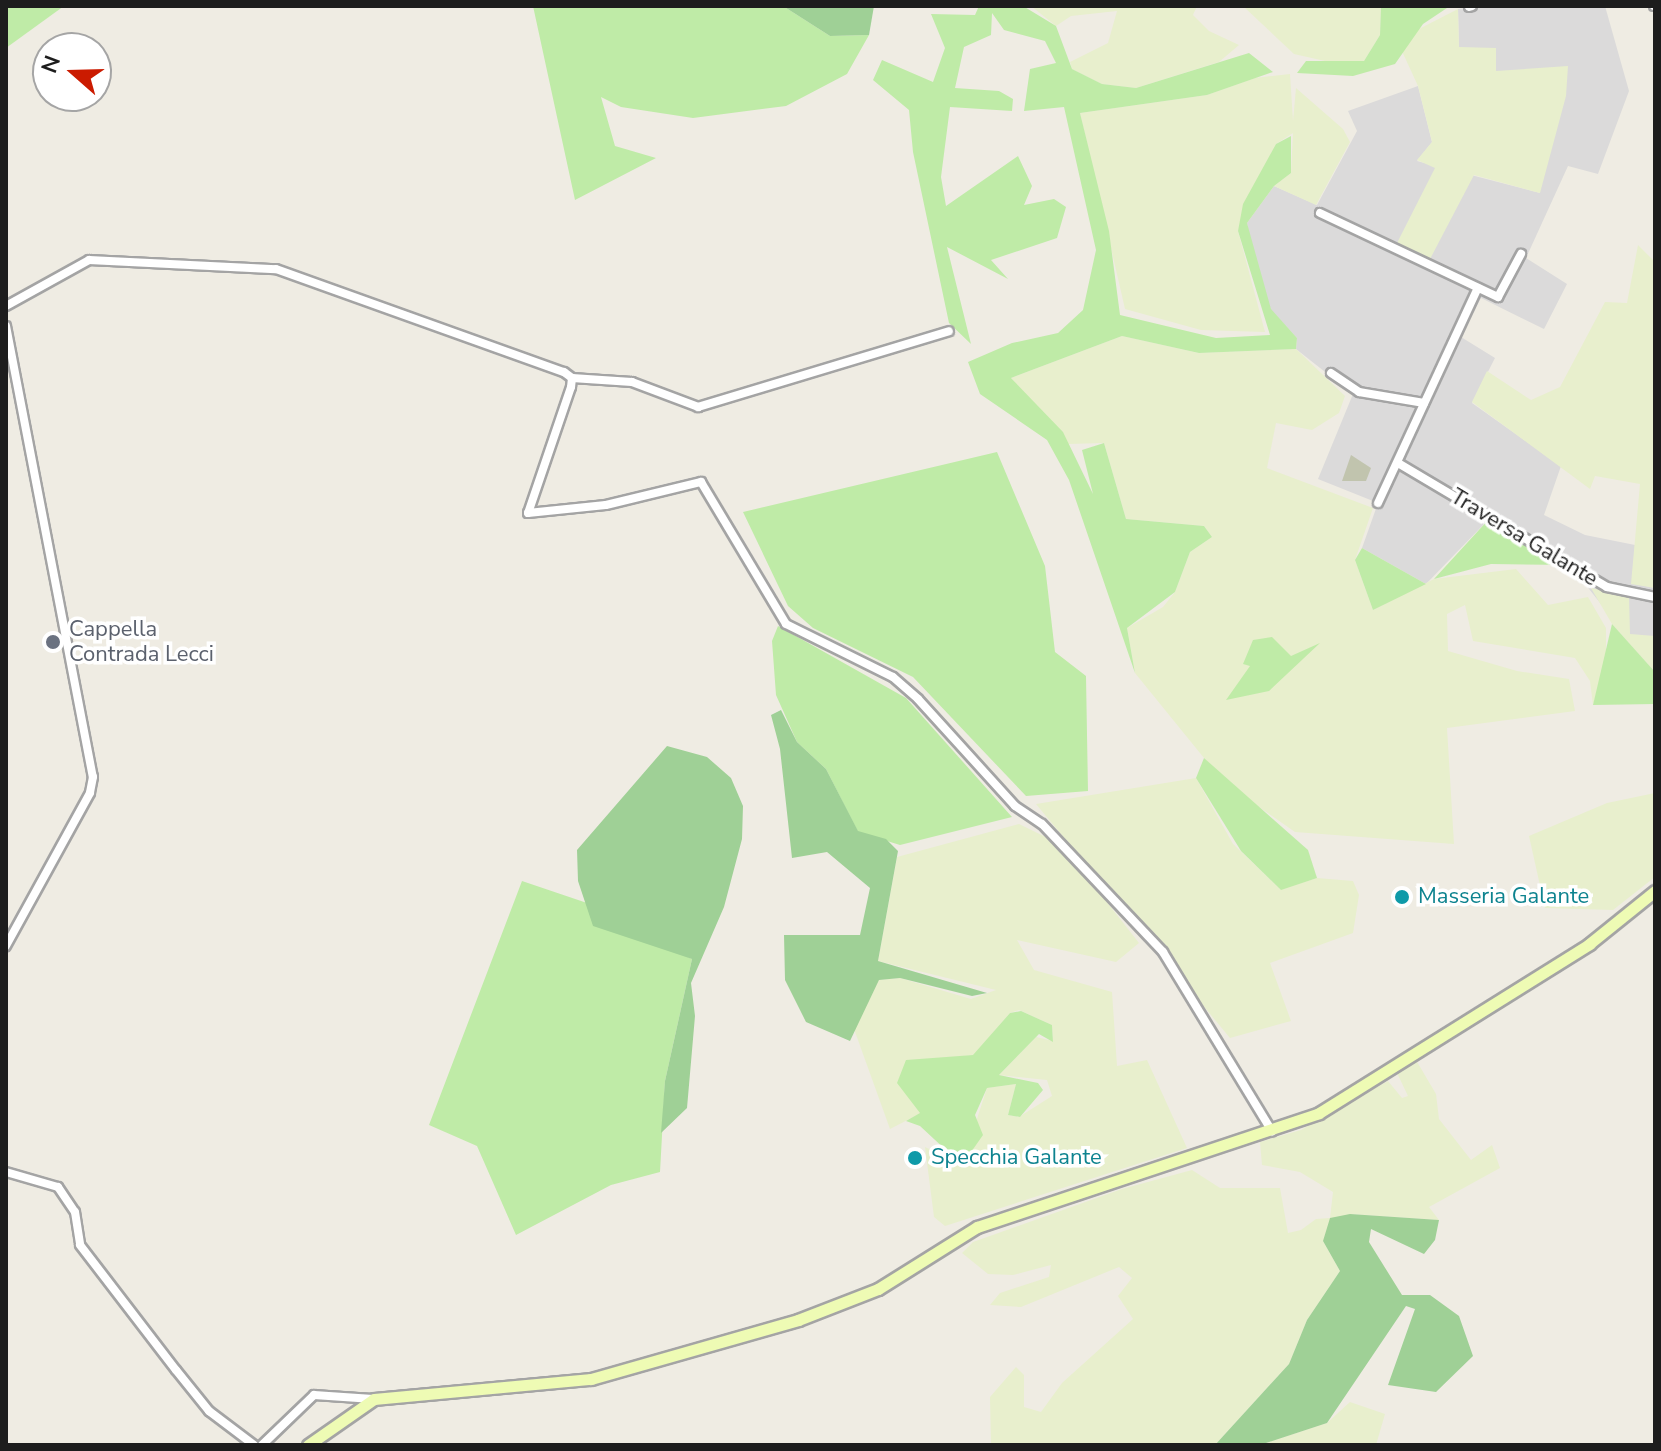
<!DOCTYPE html>
<html>
<head>
<meta charset="utf-8">
<style>
  body { margin:0 }
  #map { position:relative; width:1661px; height:1451px; overflow:hidden; background:#efece3; font-family:"Nunito Sans",sans-serif }
  div>[style] { position:absolute }
  [style*='--x'] { left:calc(var(--x)*1px); top:calc(var(--y)*1px); width:calc(var(--w)*1px); rotate:calc(var(--a)*1deg) }
  .residential>* { inset:0; background:#dbdada }
  .construction>* { inset:0; background:#c1c4ae }
  .farmland>* { inset:0; background:#e8efcd }
  .grass>* { inset:0; background:#bfeba7 }
  .forest>* { inset:0; background:#9fd096 }
  .roads { filter:drop-shadow(2px 0 #a4a4a4) drop-shadow(-2px 0 #a4a4a4) drop-shadow(0 2px #a4a4a4) drop-shadow(0 -2px #a4a4a4) }
  .street>* { height:8px; margin:-4px; padding:0 4px; transform-origin:4px; border-radius:4px; background:#fff }
  .secondary>* { height:11px; margin:-5.5px; padding:0 5.5px; transform-origin:5.5px; border-radius:5.5px; background:#eefbb4 }
  .dots>* { width:22px; height:22px; translate:-50% -50%; box-sizing:border-box; border:4px solid #fff; border-radius:50% }
  span { translate:-50% -50%; white-space:nowrap; text-align:center; line-height:1.15; -webkit-text-stroke:7px #fff; paint-order:stroke }
  .street-label { font-size:22px; color:#1d1d1d }
  .worship-label { font-size:22px; color:#5b616d }
  .left { translate:0 -50%; text-align:left }
  .culture-label { font-size:22px; color:#0d838f }
  .frame { position:absolute; inset:0; border:8px solid #1d1d1d; pointer-events:none }
  .north { position:absolute; left:32px; top:32px; width:80px; height:80px; box-sizing:border-box; background:#fff; border:2px solid #a5a5a5; border-radius:50%; rotate:290deg; font-size:22px; font-weight:700; line-height:32px; text-align:center; color:#1d1d1d }
  .north::after { content:''; display:block; margin:auto; width:28px; height:36px; background:#cb1b00; clip-path:polygon(50% 0,100% 100%,50% 72%,0 100%) }
</style>
</head>
<body>
<div id="map">
  <div class="residential">
    <i style="clip-path:polygon(1482px 6px,1605px 6px,1629px 91px,1598px 174px,1568px 166px,1526px 258px,1567px 284px,1544px 329px,1481px 298px,1461px 337px,1495px 358px,1472px 403px,1561px 466px,1544px 515px,1585px 535px,1635px 545px,1632px 583px,1655px 588px,1655px 672px,1570px 565px,1488px 520px,1426px 584px,1362px 548px,1378px 503px,1318px 479px,1353px 394px,1296px 349px,1297px 338px,1271px 310px,1254px 260px,1247px 223px,1274px 186px,1317px 205px,1357px 131px,1348px 111px,1418px 86px,1432px 142px,1417px 161px,1540px 193px,1496px 71px,1459px 47px,1458px 9px)"></i>
  </div>
  <div class="construction">
    <i style="clip-path:polygon(1351px 455px,1371px 468px,1366px 481px,1342px 481px)"></i>
  </div>
  <div class="farmland">
    <i style="clip-path:polygon(1031px 6px,1197px 6px,1193px 15px,1209px 31px,1239px 45px,1219px 62px,1136px 88px,1102px 84px,1072px 69px,1070px 62px,1108px 43px,1117px 11px,1071px 16px,1056px 26px)"></i>
    <i style="clip-path:polygon(1243px 6px,1381px 6px,1380px 35px,1364px 61px,1325px 61px,1294px 54px)"></i>
    <i style="clip-path:polygon(1458px 9px,1459px 47px,1496px 48px,1496px 71px,1568px 66px,1566px 96px,1540px 193px,1474px 175px,1429px 261px,1396px 245px,1435px 168px,1417px 160px,1432px 142px,1418px 86px,1401px 49px,1419px 29px)"></i>
    <i style="clip-path:polygon(1290px 74px,1293px 121px,1296px 88px,1343px 129px,1350px 142px,1316px 205px,1274px 186px,1291px 173px,1293px 133px,1276px 144px,1238px 231px,1265px 332px,1201px 330px,1125px 309px,1080px 113px,1207px 95px,1255px 78px)"></i>
    <i style="clip-path:polygon(1638px 245px,1655px 262px,1655px 588px,1631px 584px,1640px 484px,1595px 476px,1590px 489px,1472px 402px,1487px 371px,1531px 400px,1560px 387px,1605px 302px,1627px 303px)"></i>
    <i style="clip-path:polygon(1122px 336px,1199px 353px,1296px 349px,1345px 396px,1339px 413px,1312px 430px,1276px 423px,1267px 468px,1373px 508px,1355px 560px,1373px 610px,1434px 579px,1516px 569px,1548px 605px,1588px 597px,1606px 628px,1606px 660px,1593px 705px,1590px 681px,1575px 658px,1473px 641px,1465px 605px,1447px 614px,1448px 651px,1517px 671px,1569px 679px,1575px 711px,1447px 728px,1454px 844px,1295px 832px,1239px 793px,1204px 758px,1135px 673px,1127px 628px,1163px 607px,1175px 592px,1190px 552px,1212px 537px,1204px 526px,1126px 519px,1104px 443px,1068px 444px,1011px 378px)"></i>
    <i style="clip-path:polygon(1591px 588px,1629px 596px,1630px 634px,1655px 636px,1655px 672px,1612px 624px)"></i>
    <i style="clip-path:polygon(1196px 778px,1233px 844px,1280px 889px,1317px 878px,1353px 881px,1359px 895px,1353px 933px,1270px 963px,1291px 1021px,1230px 1038px,1036px 804px)"></i>
    <i style="clip-path:polygon(1655px 793px,1655px 877px,1613px 910px,1545px 908px,1529px 836px,1607px 803px)"></i>
    <i style="clip-path:polygon(1019px 824px,1062px 845px,1139px 943px,1116px 962px,1017px 940px,1034px 970px,1112px 992px,1117px 1066px,1147px 1060px,1187px 1148px,945px 1226px,934px 1217px,925px 1147px,962px 1165px,987px 1088px,1016px 1084px,1008px 1115px,1019px 1117px,1052px 1096px,1047px 1080px,999px 1075px,1036px 1037px,1053px 1041px,1052px 1025px,1019px 1010px,1010px 1013px,974px 1055px,944px 1058px,921px 1113px,890px 1129px,854px 1029px,879px 980px,900px 978px,971px 999px,996px 990px,878px 961px,897px 857px)"></i>
    <i style="clip-path:polygon(1416px 1060px,1436px 1094px,1439px 1119px,1471px 1160px,1492px 1145px,1500px 1168px,1429px 1207px,1439px 1220px,1350px 1214px,1323px 1241px,1340px 1271px,1307px 1320px,1289px 1364px,1215px 1445px,991px 1445px,990px 1397px,1016px 1367px,1024px 1375px,1024px 1407px,1041px 1412px,1062px 1383px,1133px 1319px,1118px 1296px,1132px 1278px,1119px 1267px,1021px 1307px,990px 1305px,1000px 1293px,1049px 1277px,1051px 1265px,1013px 1275px,988px 1274px,962px 1253px,973px 1242px,1122px 1189px,1192px 1170px,1220px 1188px,1280px 1188px,1288px 1233px,1301px 1230px,1316px 1219px,1330px 1218px,1333px 1192px,1300px 1172px,1262px 1165px,1260px 1142px,1301px 1130px,1388px 1081px,1402px 1098px,1408px 1096px,1397px 1073px)"></i>
    <i style="clip-path:polygon(1350px 1402px,1385px 1414px,1376px 1445px,1260px 1445px,1327px 1423px)"></i>
  </div>
  <div class="grass">
    <i style="clip-path:polygon(6px 6px,64px 6px,6px 48px)"></i>
    <i style="clip-path:polygon(533px 6px,783px 6px,830px 36px,869px 35px,847px 74px,786px 106px,693px 118px,621px 107px,601px 97px,615px 146px,656px 158px,575px 200px)"></i>
    <i style="clip-path:polygon(979px 6px,1023px 6px,1056px 26px,1072px 69px,1102px 84px,1136px 88px,1249px 53px,1273px 72px,1207px 95px,1080px 113px,1109px 231px,1120px 315px,1216px 338px,1270px 335px,1238px 231px,1243px 204px,1276px 144px,1291px 136px,1291px 173px,1274px 186px,1247px 223px,1271px 309px,1297px 338px,1296px 349px,1199px 353px,1122px 336px,1011px 378px,1063px 432px,1093px 494px,1082px 450px,1104px 443px,1126px 519px,1204px 526px,1212px 537px,1190px 552px,1175px 592px,1127px 628px,1135px 673px,1069px 480px,1047px 440px,980px 394px,968px 362px,1012px 343px,1058px 333px,1083px 310px,1096px 250px,1064px 107px,1024px 111px,1030px 69px,1056px 63px,1045px 41px,1004px 30px,992px 13px,991px 35px,964px 47px,955px 88px,999px 91px,1013px 99px,1012px 111px,950px 107px,941px 177px,946px 206px,1018px 156px,1032px 186px,1024px 205px,1054px 199px,1066px 207px,1057px 238px,991px 260px,1008px 279px,947px 247px,971px 344px,949px 323px,913px 152px,909px 110px,873px 80px,882px 60px,933px 82px,945px 48px,931px 14px,975px 15px)"></i>
    <i style="clip-path:polygon(1381px 6px,1450px 6px,1423px 24px,1395px 64px,1353px 76px,1297px 73px,1306px 61px,1364px 61px,1380px 35px)"></i>
    <i style="clip-path:polygon(997px 452px,1045px 566px,1055px 652px,1086px 676px,1088px 791px,1026px 796px,913px 677px,813px 628px,788px 606px,743px 512px)"></i>
    <i style="clip-path:polygon(1489px 519px,1570px 565px,1491px 564px,1434px 579px)"></i>
    <i style="clip-path:polygon(1362px 548px,1426px 584px,1373px 610px,1355px 560px)"></i>
    <i style="clip-path:polygon(1612px 624px,1655px 672px,1655px 704px,1593px 705px)"></i>
    <i style="clip-path:polygon(778px 626px,906px 698px,1012px 817px,900px 845px,858px 832px,826px 769px,797px 742px,776px 695px,772px 641px)"></i>
    <i style="clip-path:polygon(1272px 637px,1291px 656px,1320px 643px,1269px 691px,1226px 700px,1250px 666px,1243px 664px,1253px 640px)"></i>
    <i style="clip-path:polygon(1204px 758px,1308px 850px,1317px 878px,1281px 890px,1241px 851px,1196px 778px)"></i>
    <i style="clip-path:polygon(522px 881px,587px 903px,592px 913px,692px 959px,665px 1081px,660px 1172px,611px 1185px,516px 1235px,477px 1146px,429px 1125px)"></i>
    <i style="clip-path:polygon(1021px 1011px,1052px 1025px,1053px 1042px,1039px 1034px,999px 1075px,1038px 1083px,1043px 1090px,1020px 1117px,1008px 1115px,1016px 1084px,987px 1088px,975px 1115px,983px 1135px,962px 1165px,920px 1126px,906px 1121px,920px 1113px,897px 1083px,906px 1060px,973px 1055px,1010px 1013px)"></i>
  </div>
  <div class="forest">
    <i style="clip-path:polygon(783px 6px,874px 6px,869px 35px,830px 36px)"></i>
    <i style="clip-path:polygon(781px 710px,797px 742px,826px 769px,858px 831px,886px 839px,898px 851px,878px 961px,987px 993px,972px 996px,900px 978px,879px 980px,850px 1041px,806px 1022px,785px 980px,784px 935px,860px 935px,870px 888px,827px 852px,792px 858px,780px 749px,771px 715px)"></i>
    <i style="clip-path:polygon(667px 746px,707px 757px,731px 778px,743px 806px,742px 839px,724px 907px,691px 983px,695px 1016px,687px 1108px,661px 1133px,665px 1081px,692px 959px,593px 926px,578px 881px,577px 850px)"></i>
    <i style="clip-path:polygon(1350px 1214px,1439px 1220px,1435px 1240px,1424px 1254px,1371px 1229px,1369px 1242px,1402px 1295px,1430px 1295px,1459px 1316px,1473px 1356px,1436px 1392px,1388px 1385px,1415px 1309px,1406px 1306px,1327px 1423px,1260px 1445px,1215px 1445px,1289px 1364px,1307px 1320px,1340px 1271px,1323px 1241px,1330px 1218px)"></i>
  </div>
  <div class="roads">
    <div class="street">
      <i style="--x:1654;--y:6;--w:1;--a:0"></i>
      <i style="--x:1469;--y:7;--w:3;--a:-18"></i>
      <i style="--x:1320;--y:213;--w:197;--a:25.3"></i>
      <i style="--x:1498;--y:297;--w:49;--a:-61.9"></i>
      <i style="--x:6;--y:306;--w:95;--a:-29"></i>
      <i style="--x:89;--y:260;--w:187;--a:2.8"></i>
      <i style="--x:276;--y:269;--w:306;--a:19.7"></i>
      <i style="--x:564;--y:372;--w:10;--a:37"></i>
      <i style="--x:572;--y:378;--w:9;--a:96"></i>
      <i style="--x:571;--y:387;--w:133;--a:108.8"></i>
      <i style="--x:528;--y:513;--w:78;--a:-5.9"></i>
      <i style="--x:606;--y:505;--w:98;--a:-13.6"></i>
      <i style="--x:701;--y:482;--w:165;--a:59.1"></i>
      <i style="--x:786;--y:624;--w:119;--a:26.4"></i>
      <i style="--x:893;--y:677;--w:33;--a:41"></i>
      <i style="--x:918;--y:699;--w:144;--a:47.8"></i>
      <i style="--x:1015;--y:806;--w:32;--a:34"></i>
      <i style="--x:1042;--y:824;--w:176;--a:46.6"></i>
      <i style="--x:1163;--y:952;--w:210;--a:58.7"></i>
      <i style="--x:6;--y:326;--w:459;--a:79.1"></i>
      <i style="--x:93;--y:777;--w:16;--a:101"></i>
      <i style="--x:90;--y:793;--w:175;--a:118.8"></i>
      <i style="--x:1331;--y:373;--w:34;--a:34"></i>
      <i style="--x:1359;--y:392;--w:66;--a:9.6"></i>
      <i style="--x:572;--y:378;--w:60;--a:3.8"></i>
      <i style="--x:632;--y:382;--w:71;--a:20.7"></i>
      <i style="--x:698;--y:407;--w:262;--a:-16.8"></i>
      <i style="--x:1398;--y:463;--w:243;--a:30.7"></i>
      <i style="--x:1607;--y:587;--w:49;--a:11.8"></i>
      <i style="--x:1378;--y:503;--w:237;--a:-65.1"></i>
      <i style="--x:6;--y:1172;--w:54;--a:16.1"></i>
      <i style="--x:58;--y:1187;--w:30;--a:56"></i>
      <i style="--x:75;--y:1212;--w:33;--a:81"></i>
      <i style="--x:80;--y:1245;--w:158;--a:52.5"></i>
      <i style="--x:176;--y:1370;--w:53;--a:51.2"></i>
      <i style="--x:209;--y:1411;--w:56;--a:37.1"></i>
      <i style="--x:262;--y:1445;--w:72;--a:-43.9"></i>
      <i style="--x:314;--y:1395;--w:59;--a:3.9"></i>
    </div>
    <div class="secondary">
      <i style="--x:308;--y:1445;--w:80;--a:-34.9"></i>
      <i style="--x:374;--y:1399;--w:218;--a:-5.3"></i>
      <i style="--x:591;--y:1379;--w:215;--a:-15.9"></i>
      <i style="--x:798;--y:1320;--w:86;--a:-21.2"></i>
      <i style="--x:878;--y:1289;--w:117;--a:-32.1"></i>
      <i style="--x:977;--y:1227;--w:360;--a:-18.4"></i>
      <i style="--x:1319;--y:1113;--w:319;--a:-32"></i>
      <i style="--x:1589;--y:944;--w:85;--a:-38.8"></i>
    </div>
  </div>
  <div class="dots">
    <i style="left:53px;top:642px;background:#6b7280"></i>
    <i style="left:1402px;top:897px;background:#0f9aa8"></i>
    <i style="left:915px;top:1158px;background:#0f9aa8"></i>
  </div>
  <div class="street-label">
    <span style="left:1524px;top:538px;rotate:31deg">Traversa Galante</span>
  </div>
  <div class="worship-label">
    <span class="left" style="left:69px;top:642px">Cappella<br>Contrada Lecci</span>
  </div>
  <div class="culture-label">
    <span class="left" style="left:1418px;top:897px">Masseria Galante</span>
    <span class="left" style="left:931px;top:1158px">Specchia Galante</span>
  </div>
  <div class="frame"></div>
  <div class="north">N</div>
</div>
</body>
</html>
